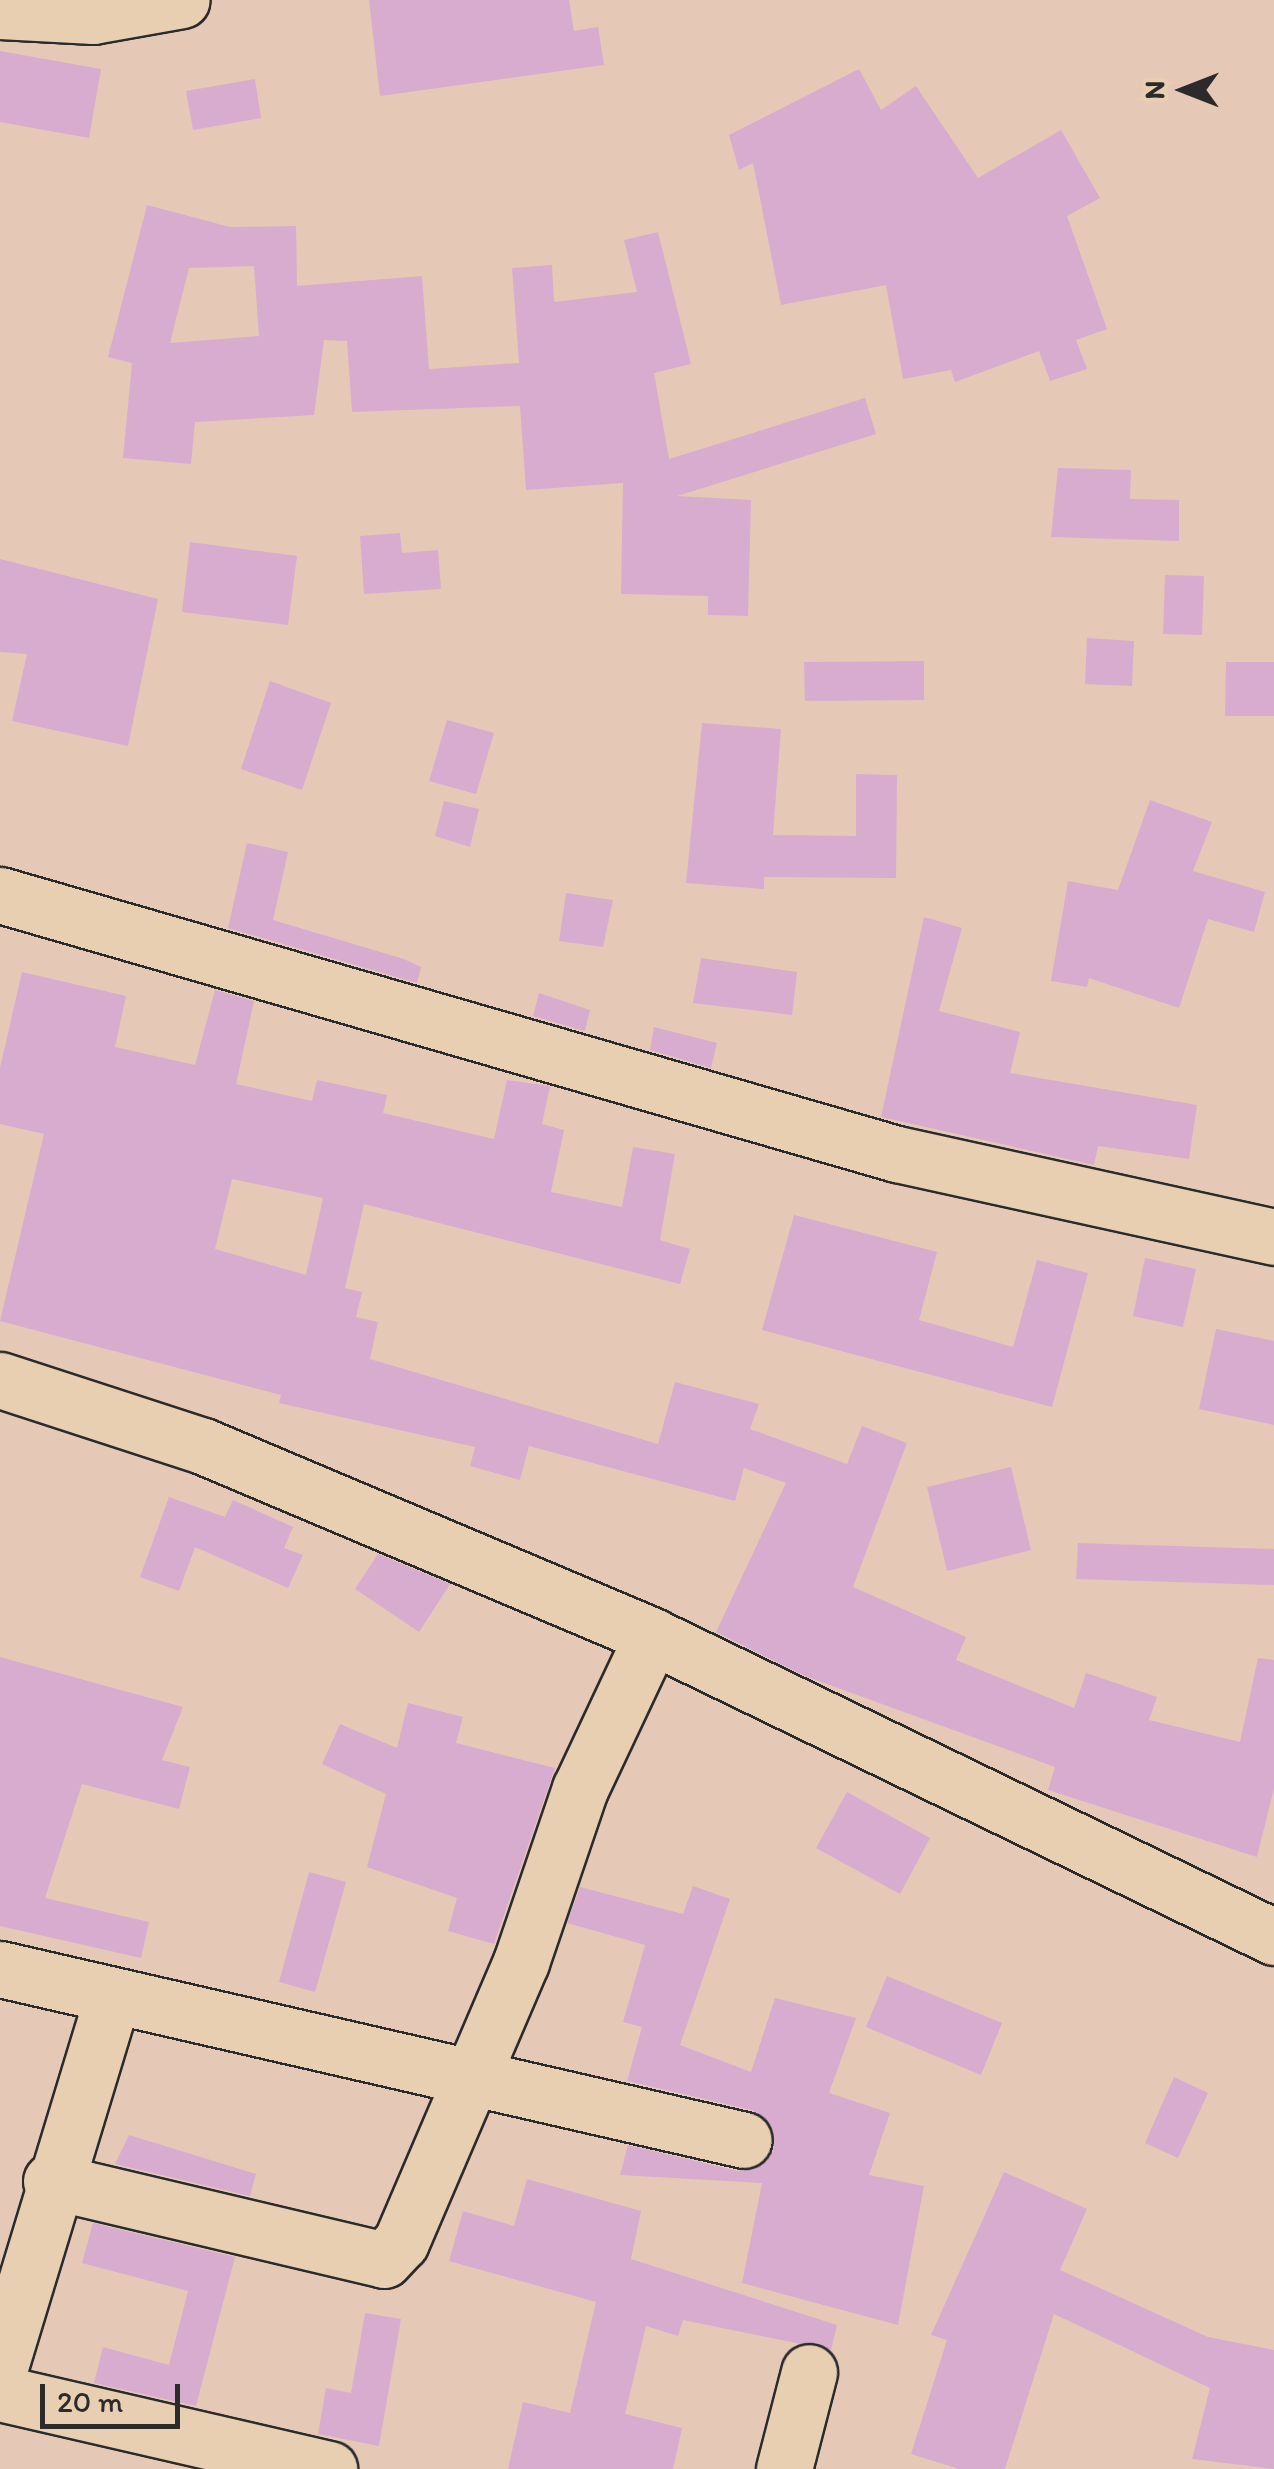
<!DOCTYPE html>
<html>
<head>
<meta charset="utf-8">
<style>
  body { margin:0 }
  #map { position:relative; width:1274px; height:2469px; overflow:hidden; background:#e6c8b7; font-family:Itim,sans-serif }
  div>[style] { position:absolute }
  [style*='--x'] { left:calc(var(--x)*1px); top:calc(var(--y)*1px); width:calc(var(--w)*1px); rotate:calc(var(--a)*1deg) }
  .building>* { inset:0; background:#d8accf }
  .roads { filter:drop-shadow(2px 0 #2b2b2b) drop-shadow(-2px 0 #2b2b2b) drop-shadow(0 2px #2b2b2b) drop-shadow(0 -2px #2b2b2b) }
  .minor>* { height:55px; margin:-27.5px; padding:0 27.5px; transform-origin:27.5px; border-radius:27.5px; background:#e9cfb1 }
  span { translate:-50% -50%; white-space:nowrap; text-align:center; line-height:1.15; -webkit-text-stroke:8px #e9cfb1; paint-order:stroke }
  .north { position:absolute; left:1134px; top:40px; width:100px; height:100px; -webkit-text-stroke:8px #e9cfb1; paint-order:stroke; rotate:270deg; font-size:28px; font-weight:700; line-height:40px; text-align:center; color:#2b2b2b }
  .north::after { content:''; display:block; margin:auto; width:35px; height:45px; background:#2b2b2b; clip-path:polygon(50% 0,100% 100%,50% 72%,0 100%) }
  .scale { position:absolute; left:40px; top:2384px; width:140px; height:45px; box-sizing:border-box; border:5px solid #2b2b2b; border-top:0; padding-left:12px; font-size:30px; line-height:35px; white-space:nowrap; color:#2b2b2b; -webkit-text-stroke:8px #e9cfb1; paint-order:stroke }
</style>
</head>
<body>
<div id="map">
  <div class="building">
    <i style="clip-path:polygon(369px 0,569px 0,574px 31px,598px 27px,604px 65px,380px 96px)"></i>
    <i style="clip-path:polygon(0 51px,101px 69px,89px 138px,0 122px)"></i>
    <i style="clip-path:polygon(859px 69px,881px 110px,916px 86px,978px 178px,1061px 130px,1100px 198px,1067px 216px,1107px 329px,1076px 340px,1087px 369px,1050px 381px,1039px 351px,955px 382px,951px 370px,903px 379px,886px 285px,781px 305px,753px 163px,739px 170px,729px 135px)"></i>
    <i style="clip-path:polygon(255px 79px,261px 118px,193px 130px,186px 91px)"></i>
    <i style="clip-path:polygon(evenodd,147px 205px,230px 227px,296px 226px,297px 286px,422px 276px,429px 369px,519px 363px,512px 268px,552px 265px,554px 302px,637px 292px,624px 240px,658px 232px,691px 364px,654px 373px,669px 459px,865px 398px,876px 434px,677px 496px,751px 500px,748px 616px,708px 615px,708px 596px,621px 594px,623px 483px,526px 490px,520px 406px,352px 412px,347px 341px,324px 340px,314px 415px,195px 422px,191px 464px,123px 458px,132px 363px,108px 357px,147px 205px,254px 266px,259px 336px,170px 343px,189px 268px,254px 266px)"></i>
    <i style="clip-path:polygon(1058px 468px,1131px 470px,1130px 499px,1179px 500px,1179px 541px,1051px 537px)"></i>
    <i style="clip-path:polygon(400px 533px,402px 553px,438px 550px,441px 589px,364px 594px,360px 536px)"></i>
    <i style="clip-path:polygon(190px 542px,297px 556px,288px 625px,182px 612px)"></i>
    <i style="clip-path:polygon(0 559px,158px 599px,128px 746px,12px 721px,27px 654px,0 652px)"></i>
    <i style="clip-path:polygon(1165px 575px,1204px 576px,1202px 635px,1163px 634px)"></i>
    <i style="clip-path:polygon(1087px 638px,1134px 641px,1132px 686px,1085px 684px)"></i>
    <i style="clip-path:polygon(924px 661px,924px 700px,805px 701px,804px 662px)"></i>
    <i style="clip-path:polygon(1226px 662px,1274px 662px,1274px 716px,1225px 716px)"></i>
    <i style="clip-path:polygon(270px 681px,331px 703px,302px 790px,241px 769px)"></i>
    <i style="clip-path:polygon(447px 720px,494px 733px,476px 794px,429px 781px)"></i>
    <i style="clip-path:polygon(702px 723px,781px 729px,773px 835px,856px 836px,856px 774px,897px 775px,896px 878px,764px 877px,764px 889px,686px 883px)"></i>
    <i style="clip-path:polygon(1150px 800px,1212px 822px,1193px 871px,1265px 892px,1254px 932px,1208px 919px,1179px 1008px,1089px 978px,1087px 987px,1051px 981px,1068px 881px,1118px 890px)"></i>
    <i style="clip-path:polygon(444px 801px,479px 809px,470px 847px,435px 836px)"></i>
    <i style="clip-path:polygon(247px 843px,288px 852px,273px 920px,404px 959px,421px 967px,417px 983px,228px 928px)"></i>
    <i style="clip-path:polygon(566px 893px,613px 900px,603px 947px,559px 941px)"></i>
    <i style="clip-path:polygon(924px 917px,962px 928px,939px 1011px,1020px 1032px,1010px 1073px,1197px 1105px,1189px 1159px,1098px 1146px,1094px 1165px,881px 1117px)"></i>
    <i style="clip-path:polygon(701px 958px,797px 972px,792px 1015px,693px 1003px)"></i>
    <i style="clip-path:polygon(evenodd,22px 972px,126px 996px,115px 1047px,195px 1065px,215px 990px,254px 1001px,236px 1084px,312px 1101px,317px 1080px,387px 1095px,383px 1113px,494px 1139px,507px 1080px,550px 1086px,542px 1124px,564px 1130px,551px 1192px,622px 1207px,633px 1147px,675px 1154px,660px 1240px,690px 1249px,680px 1284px,364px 1204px,345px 1288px,362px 1292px,356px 1317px,378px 1322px,370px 1359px,658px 1444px,675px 1382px,759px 1404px,750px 1429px,847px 1464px,862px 1426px,907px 1443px,853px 1587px,966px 1637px,956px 1660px,1074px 1708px,1086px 1673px,1157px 1697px,1149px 1720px,1240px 1742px,1258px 1658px,1274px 1660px,1274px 1788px,1257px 1857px,1048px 1790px,1055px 1767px,805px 1676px,716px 1632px,786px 1483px,744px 1468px,735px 1501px,529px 1446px,520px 1480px,470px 1466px,475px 1447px,279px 1403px,281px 1395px,0 1321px,44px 1134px,0 1124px,0 1068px,22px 972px,232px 1179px,323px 1198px,306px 1275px,215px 1249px,232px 1179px)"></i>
    <i style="clip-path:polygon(539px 993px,590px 1010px,585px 1031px,533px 1016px)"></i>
    <i style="clip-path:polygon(654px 1027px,717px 1043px,711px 1068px,650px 1050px)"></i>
    <i style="clip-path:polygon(794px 1215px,937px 1252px,919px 1320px,1013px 1347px,1037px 1260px,1088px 1273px,1052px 1407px,762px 1330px)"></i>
    <i style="clip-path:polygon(1145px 1258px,1196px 1269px,1183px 1327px,1133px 1316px)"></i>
    <i style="clip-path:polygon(1216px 1329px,1274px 1341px,1274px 1425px,1199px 1409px)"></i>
    <i style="clip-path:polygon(1011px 1467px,1031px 1550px,947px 1571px,927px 1487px)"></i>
    <i style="clip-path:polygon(169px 1497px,225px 1517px,233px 1500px,293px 1527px,284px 1548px,303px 1555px,288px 1588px,195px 1547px,179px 1591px,140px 1577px)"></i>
    <i style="clip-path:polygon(1078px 1543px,1274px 1549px,1274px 1585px,1076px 1579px)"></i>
    <i style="clip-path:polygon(378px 1554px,450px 1584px,419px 1632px,355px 1589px)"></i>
    <i style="clip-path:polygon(0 1657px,183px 1707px,162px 1760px,190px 1767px,179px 1809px,82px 1784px,45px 1898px,149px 1922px,141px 1958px,0 1926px)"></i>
    <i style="clip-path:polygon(408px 1703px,463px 1717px,456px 1743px,555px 1768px,494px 1944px,448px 1931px,457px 1898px,367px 1867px,386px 1794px,322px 1764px,340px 1724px,397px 1748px)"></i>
    <i style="clip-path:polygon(847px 1792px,930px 1838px,900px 1894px,816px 1848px)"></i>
    <i style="clip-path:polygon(309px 1872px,346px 1882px,315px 1992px,279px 1982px)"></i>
    <i style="clip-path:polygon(693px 1886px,730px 1899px,680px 2045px,751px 2072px,775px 1998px,856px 2018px,829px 2093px,890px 2113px,869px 2175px,924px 2186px,898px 2325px,742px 2283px,762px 2183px,620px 2175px,628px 2145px,738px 2171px,766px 2162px,774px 2148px,773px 2130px,752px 2110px,627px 2081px,642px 2027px,623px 2022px,645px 1945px,567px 1923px,580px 1887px,683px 1914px)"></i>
    <i style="clip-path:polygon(887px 1976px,1002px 2023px,981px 2075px,866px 2027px)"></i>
    <i style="clip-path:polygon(1174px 2077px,1208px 2093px,1178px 2158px,1145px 2143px)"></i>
    <i style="clip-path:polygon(129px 2135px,256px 2174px,250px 2196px,115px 2164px)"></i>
    <i style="clip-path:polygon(1004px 2172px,1087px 2209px,1060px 2270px,1208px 2337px,1274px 2350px,1274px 2469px,1192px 2459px,1210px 2388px,1054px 2314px,1005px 2469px,959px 2469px,911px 2454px,947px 2340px,931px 2335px)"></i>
    <i style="clip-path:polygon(527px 2179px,641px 2211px,631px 2259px,837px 2325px,831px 2350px,683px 2320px,678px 2336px,646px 2326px,625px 2414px,682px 2428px,673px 2469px,508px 2469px,523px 2402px,570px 2413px,596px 2302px,449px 2261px,463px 2211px,514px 2226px)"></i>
    <i style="clip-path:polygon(93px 2223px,235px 2257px,196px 2406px,94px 2383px,103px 2347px,169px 2365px,188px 2291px,82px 2263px)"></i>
    <i style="clip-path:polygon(365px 2313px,401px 2319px,379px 2446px,318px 2434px,326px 2388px,351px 2393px)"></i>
  </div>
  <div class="roads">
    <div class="minor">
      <i style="--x:0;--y:11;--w:93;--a:3.1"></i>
      <i style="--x:93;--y:16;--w:90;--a:-10.2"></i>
      <i style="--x:0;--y:895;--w:934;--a:16.11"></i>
      <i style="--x:897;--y:1154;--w:386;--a:12.4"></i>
      <i style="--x:0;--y:1380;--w:213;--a:18"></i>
      <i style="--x:203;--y:1446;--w:488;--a:22.9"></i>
      <i style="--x:652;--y:1636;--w:691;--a:25.82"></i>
      <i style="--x:0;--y:1969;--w:763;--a:12.94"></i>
      <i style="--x:51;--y:2181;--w:342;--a:13.3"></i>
      <i style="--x:384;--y:2260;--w:25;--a:-47"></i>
      <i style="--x:401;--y:2242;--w:305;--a:-66.8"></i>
      <i style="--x:521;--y:1962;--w:183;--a:-71.2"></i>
      <i style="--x:580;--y:1789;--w:169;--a:-64.8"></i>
      <i style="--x:0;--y:2367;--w:388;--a:-73.1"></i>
      <i style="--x:0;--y:2393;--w:338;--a:13"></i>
      <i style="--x:784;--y:2469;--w:100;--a:-75.5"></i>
    </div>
  </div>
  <div class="north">N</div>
  <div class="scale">20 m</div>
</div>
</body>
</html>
